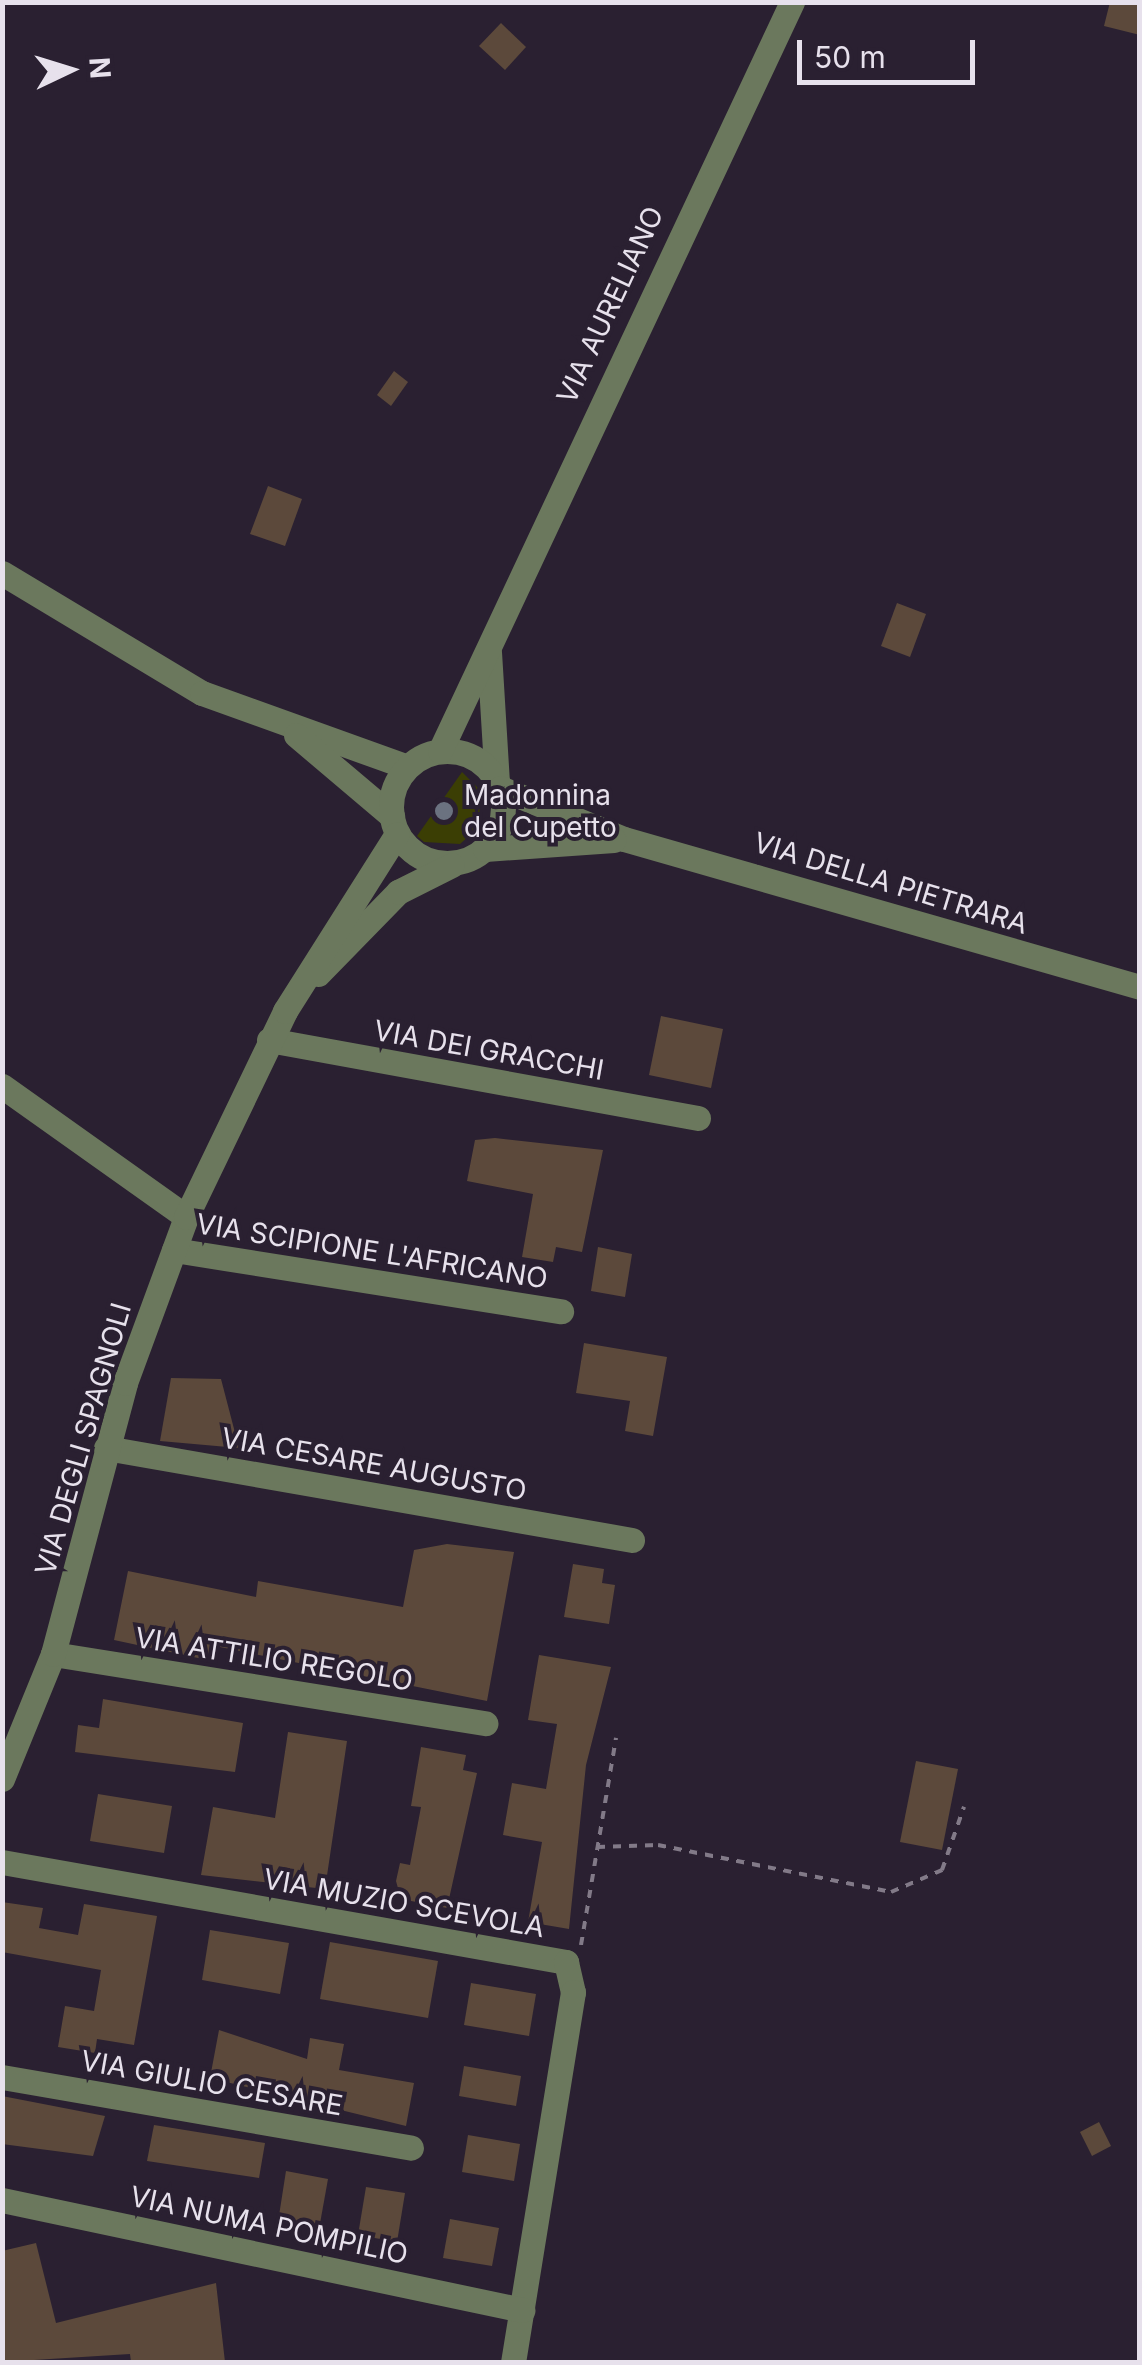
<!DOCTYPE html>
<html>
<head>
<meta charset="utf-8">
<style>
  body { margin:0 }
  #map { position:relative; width:1142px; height:2365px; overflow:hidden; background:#2a2031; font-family:Inter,sans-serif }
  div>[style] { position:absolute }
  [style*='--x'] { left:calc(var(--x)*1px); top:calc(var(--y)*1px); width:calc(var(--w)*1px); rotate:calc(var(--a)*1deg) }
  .green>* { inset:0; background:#3b3e04 }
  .building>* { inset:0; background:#5c493b }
  .path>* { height:4px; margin-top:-2px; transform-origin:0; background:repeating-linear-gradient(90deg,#827a88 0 8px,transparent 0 16px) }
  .minor>* { height:25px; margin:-12.5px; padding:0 12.5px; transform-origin:12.5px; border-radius:12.5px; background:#6b785d }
  .minor>.ring { margin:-12.5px; padding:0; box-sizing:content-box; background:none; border:25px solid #6b785d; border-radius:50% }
  .dots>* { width:28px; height:28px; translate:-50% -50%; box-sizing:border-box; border:5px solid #2a2031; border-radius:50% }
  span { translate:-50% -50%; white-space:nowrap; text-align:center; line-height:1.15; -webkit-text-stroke:8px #2a2031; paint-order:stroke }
  .street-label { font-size:28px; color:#e7e1ec }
  .poi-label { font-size:28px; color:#e7e1ec }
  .left { translate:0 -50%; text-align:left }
  .frame { position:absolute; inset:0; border:5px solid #e7e1ec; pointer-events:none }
  .north { position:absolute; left:20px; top:20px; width:100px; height:100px; -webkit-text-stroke:8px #2a2031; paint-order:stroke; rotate:86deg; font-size:28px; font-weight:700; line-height:40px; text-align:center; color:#e7e1ec }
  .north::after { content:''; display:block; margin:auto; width:35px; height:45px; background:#e7e1ec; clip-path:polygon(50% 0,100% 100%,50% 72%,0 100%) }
  .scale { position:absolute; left:797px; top:40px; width:178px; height:45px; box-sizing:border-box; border:5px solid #e7e1ec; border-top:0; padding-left:12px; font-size:30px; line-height:35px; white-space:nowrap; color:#e7e1ec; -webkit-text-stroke:8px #2a2031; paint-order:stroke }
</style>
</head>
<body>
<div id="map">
  <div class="green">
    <i style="clip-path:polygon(462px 772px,480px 790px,479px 827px,460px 844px,424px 842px,417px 836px)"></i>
  </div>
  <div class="building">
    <i style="clip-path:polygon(1110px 2px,1140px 2px,1140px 35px,1104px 26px)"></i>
    <i style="clip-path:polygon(501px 23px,526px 47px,505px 70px,479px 46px)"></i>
    <i style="clip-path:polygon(394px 371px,408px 382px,391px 406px,377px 395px)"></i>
    <i style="clip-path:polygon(268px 486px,302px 499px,285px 546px,250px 534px)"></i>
    <i style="clip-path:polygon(897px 603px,926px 614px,910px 657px,881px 646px)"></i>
    <i style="clip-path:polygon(661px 1016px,723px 1029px,711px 1088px,649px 1075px)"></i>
    <i style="clip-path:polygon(495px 1138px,603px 1150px,582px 1252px,556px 1247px,553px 1262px,522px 1257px,533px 1194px,467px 1181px,475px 1140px)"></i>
    <i style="clip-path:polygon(598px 1247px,632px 1254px,625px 1297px,591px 1291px)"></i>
    <i style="clip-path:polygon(584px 1343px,667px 1357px,653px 1436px,625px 1431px,630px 1401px,576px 1393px)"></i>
    <i style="clip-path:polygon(171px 1378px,221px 1379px,239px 1448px,160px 1441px)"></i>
    <i style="clip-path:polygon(447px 1544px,514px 1552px,487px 1701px,215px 1646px,212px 1661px,114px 1640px,128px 1571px,256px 1597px,258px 1581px,403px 1607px,414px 1550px)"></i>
    <i style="clip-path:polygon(573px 1564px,604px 1569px,602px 1583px,615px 1585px,609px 1624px,564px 1617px)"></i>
    <i style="clip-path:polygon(539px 1655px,611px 1667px,586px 1765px,569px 1929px,528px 1922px,542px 1842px,503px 1835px,512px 1783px,546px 1789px,557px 1724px,528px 1720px)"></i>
    <i style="clip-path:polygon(103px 1699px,243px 1723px,235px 1772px,75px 1752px,78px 1725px,99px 1728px)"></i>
    <i style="clip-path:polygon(288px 1732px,347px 1741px,325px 1889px,201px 1875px,213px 1807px,275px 1818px)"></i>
    <i style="clip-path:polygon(421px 1747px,466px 1755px,463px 1770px,477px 1773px,447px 1908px,401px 1899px,396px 1881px,400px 1863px,410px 1865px,421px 1807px,411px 1806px)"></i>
    <i style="clip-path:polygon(916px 1761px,958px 1769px,942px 1850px,900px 1842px)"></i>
    <i style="clip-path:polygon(98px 1794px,172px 1806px,164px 1853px,90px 1841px)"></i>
    <i style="clip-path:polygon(2px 1902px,43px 1908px,39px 1928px,78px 1935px,84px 1904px,157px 1916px,134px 2045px,97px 2039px,95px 2053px,58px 2047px,65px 2006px,94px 2011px,101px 1970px,2px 1952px)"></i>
    <i style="clip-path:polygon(210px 1930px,289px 1943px,280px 1994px,202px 1980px)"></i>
    <i style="clip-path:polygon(330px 1942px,438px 1961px,428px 2018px,320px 1999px)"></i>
    <i style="clip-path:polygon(471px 1983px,536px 1994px,529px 2036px,464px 2025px)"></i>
    <i style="clip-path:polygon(219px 2030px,307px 2059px,310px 2038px,344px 2044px,339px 2070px,414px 2083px,406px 2126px,210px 2078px)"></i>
    <i style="clip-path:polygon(464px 2066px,521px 2076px,516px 2106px,459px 2096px)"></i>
    <i style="clip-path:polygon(2px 2096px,105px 2116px,93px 2156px,2px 2144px)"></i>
    <i style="clip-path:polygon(1099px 2122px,1111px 2146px,1092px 2156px,1080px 2132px)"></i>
    <i style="clip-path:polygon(154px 2125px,265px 2143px,259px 2178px,147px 2161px)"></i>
    <i style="clip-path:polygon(468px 2135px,520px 2144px,514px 2181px,462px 2172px)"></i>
    <i style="clip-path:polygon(286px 2171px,328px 2179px,319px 2229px,278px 2222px)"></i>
    <i style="clip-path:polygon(366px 2187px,405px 2193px,397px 2242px,358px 2235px)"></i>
    <i style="clip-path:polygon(450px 2219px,499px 2228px,492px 2266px,443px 2258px)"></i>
    <i style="clip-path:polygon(36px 2243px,56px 2323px,216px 2283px,225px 2362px,131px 2362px,130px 2354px,2px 2362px,2px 2251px)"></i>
  </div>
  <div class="path">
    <i style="--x:597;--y:1847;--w:61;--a:-1.9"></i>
    <i style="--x:658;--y:1845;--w:238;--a:11.4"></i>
    <i style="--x:891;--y:1892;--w:56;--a:-23.3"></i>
    <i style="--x:942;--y:1870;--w:67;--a:-70.8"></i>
    <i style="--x:581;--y:1945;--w:210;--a:-80.4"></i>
  </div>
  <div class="minor">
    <i style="--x:2;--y:573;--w:233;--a:31"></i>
    <i style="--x:202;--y:693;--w:218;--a:19.8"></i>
    <i style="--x:489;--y:652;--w:129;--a:86.5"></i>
    <i style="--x:296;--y:735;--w:126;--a:40.2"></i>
    <i class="ring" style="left:391px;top:751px;width:87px;height:87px"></i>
    <i style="--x:440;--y:751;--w:828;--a:-64.83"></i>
    <i style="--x:500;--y:788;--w:134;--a:22.4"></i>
    <i style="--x:624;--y:839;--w:537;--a:16"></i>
    <i style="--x:485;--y:849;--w:129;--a:-4"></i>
    <i style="--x:318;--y:974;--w:115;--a:-45.7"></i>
    <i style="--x:398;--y:892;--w:60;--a:-26.6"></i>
    <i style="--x:269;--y:1040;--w:436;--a:10.3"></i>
    <i style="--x:2;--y:1086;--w:226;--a:35.4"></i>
    <i style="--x:174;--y:1250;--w:392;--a:9"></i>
    <i style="--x:106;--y:1448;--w:534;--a:9.92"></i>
    <i style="--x:53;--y:1654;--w:438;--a:9.1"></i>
    <i style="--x:2;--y:1779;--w:135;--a:-67.8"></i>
    <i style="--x:53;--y:1654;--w:280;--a:-75.1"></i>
    <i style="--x:125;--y:1383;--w:177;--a:-69.8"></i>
    <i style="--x:186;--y:1217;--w:229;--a:-64.3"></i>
    <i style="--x:285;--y:1011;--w:209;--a:-57.7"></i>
    <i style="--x:2;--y:1862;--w:573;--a:10.05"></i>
    <i style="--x:566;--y:1962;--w:31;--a:77"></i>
    <i style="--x:573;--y:1992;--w:375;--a:99.2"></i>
    <i style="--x:2;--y:2077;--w:415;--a:9.8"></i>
    <i style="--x:2;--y:2200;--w:532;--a:11.94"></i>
  </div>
  <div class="dots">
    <i style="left:444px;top:811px;background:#6b7280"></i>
  </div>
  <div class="street-label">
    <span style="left:610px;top:305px;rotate:-65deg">VIA AURELIANO</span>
    <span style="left:891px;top:883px;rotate:17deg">VIA DELLA PIETRARA</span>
    <span style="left:489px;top:1050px;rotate:10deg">VIA DEI GRACCHI</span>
    <span style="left:372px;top:1251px;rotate:9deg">VIA SCIPIONE L'AFRICANO</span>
    <span style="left:83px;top:1439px;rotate:-74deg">VIA DEGLI SPAGNOLI</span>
    <span style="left:374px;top:1464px;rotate:10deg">VIA CESARE AUGUSTO</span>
    <span style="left:274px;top:1659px;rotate:9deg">VIA ATTILIO REGOLO</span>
    <span style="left:404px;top:1903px;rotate:10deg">VIA MUZIO SCEVOLA</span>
    <span style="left:212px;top:2083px;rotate:10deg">VIA GIULIO CESARE</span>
    <span style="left:269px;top:2225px;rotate:12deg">VIA NUMA POMPILIO</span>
  </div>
  <div class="poi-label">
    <span class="left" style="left:464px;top:811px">Madonnina<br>del Cupetto</span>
  </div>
  <div class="frame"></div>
  <div class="north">N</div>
  <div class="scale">50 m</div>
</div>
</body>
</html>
